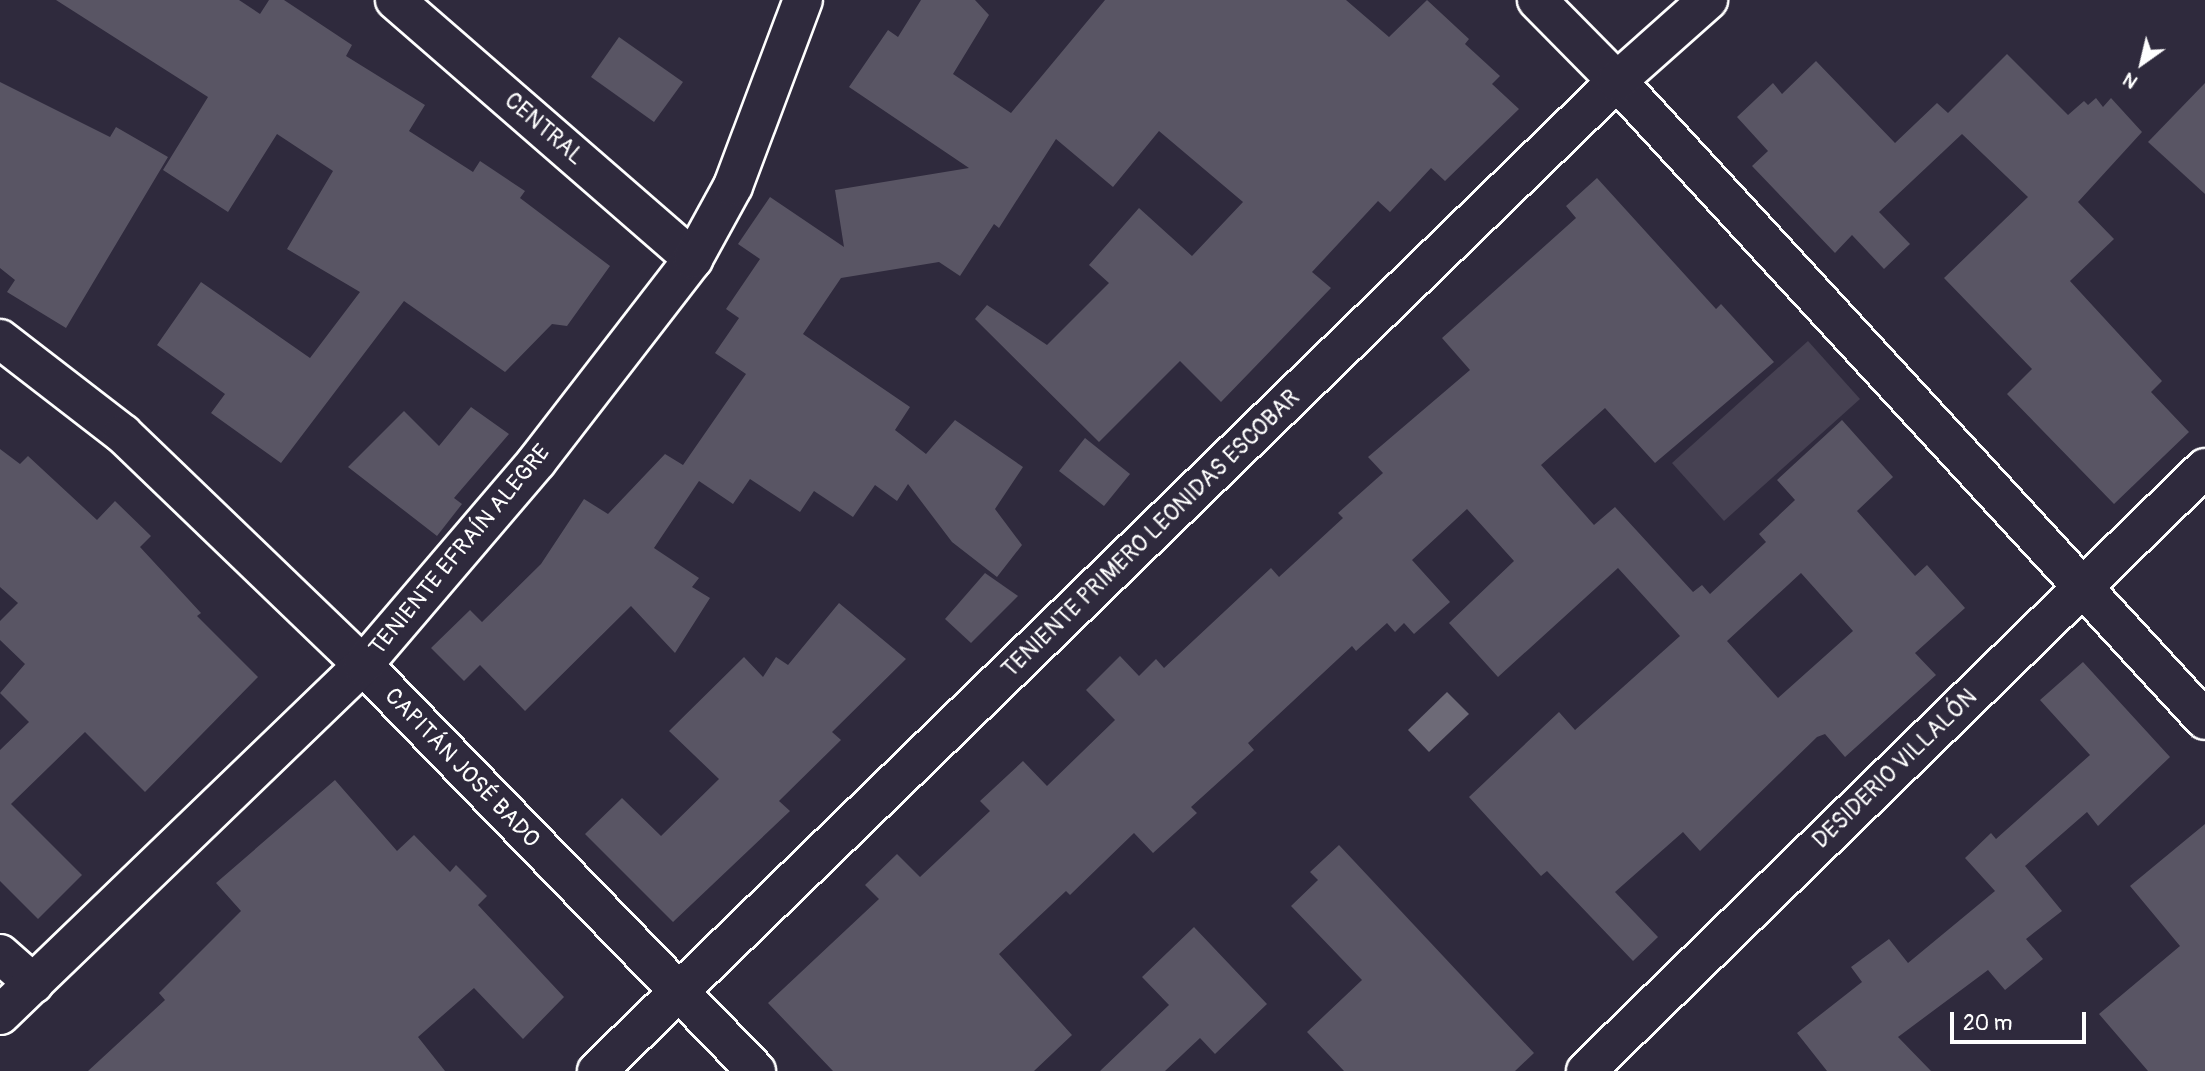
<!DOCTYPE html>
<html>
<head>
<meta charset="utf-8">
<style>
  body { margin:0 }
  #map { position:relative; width:2205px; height:1071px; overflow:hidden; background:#2f2a3d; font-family:Pangolin,sans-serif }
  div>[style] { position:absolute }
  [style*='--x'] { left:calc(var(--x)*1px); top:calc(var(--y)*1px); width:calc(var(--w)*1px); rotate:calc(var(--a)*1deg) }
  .green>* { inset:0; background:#464152 }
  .water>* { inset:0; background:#6d6a77 }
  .building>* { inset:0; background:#595564 }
  .roads { filter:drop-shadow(2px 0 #fff) drop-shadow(-2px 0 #fff) drop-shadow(0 2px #fff) drop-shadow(0 -2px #fff) }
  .minor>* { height:38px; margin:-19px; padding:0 19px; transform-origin:19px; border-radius:19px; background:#2f2a3d }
  .tertiary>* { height:38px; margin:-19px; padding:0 19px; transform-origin:19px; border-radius:19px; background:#2f2a3d }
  span { translate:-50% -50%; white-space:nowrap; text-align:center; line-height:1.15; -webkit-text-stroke:5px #2f2a3d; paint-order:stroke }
  .street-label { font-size:23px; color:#fff }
  .north { position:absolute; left:2107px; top:28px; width:70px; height:70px; -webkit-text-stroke:5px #2f2a3d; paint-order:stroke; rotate:214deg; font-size:19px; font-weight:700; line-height:28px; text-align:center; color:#fff }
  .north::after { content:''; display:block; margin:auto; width:24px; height:32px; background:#fff; clip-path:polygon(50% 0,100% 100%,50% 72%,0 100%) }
  .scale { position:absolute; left:1950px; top:1012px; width:136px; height:32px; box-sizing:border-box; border:4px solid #fff; border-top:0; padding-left:9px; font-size:21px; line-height:24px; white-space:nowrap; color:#fff; -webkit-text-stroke:5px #2f2a3d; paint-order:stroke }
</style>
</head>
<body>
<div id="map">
  <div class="green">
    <i style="clip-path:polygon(1808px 341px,1860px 399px,1724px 521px,1672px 463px)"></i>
  </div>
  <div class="water">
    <i style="clip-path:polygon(1447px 692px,1469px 714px,1429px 752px,1408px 730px)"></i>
  </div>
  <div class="building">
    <i style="clip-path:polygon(56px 0,239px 0,260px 14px,269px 0,284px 0,352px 45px,346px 56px,425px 105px,409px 131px,473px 172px,480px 161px,525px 191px,520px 198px,610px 266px,567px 326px,552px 324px,505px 372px,404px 301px,281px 463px,211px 413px,225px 394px,157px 345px,201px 282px,310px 358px,360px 292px,287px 249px,333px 171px,277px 134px,228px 212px,163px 170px,208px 97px)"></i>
    <i style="clip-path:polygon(921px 0,975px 0,989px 15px,953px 74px,1011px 113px,1105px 0,1346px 0,1389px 37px,1427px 0,1469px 39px,1465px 44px,1500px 76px,1492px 84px,1519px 109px,1445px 181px,1431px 168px,1390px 212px,1378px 201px,1312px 272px,1331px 288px,1221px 402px,1180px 361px,1099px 442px,975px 319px,987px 305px,1047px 345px,1109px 283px,1089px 265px,1139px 208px,1192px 256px,1243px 202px,1159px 131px,1113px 187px,1056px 139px,999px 228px,994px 224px,960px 276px,939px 262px,841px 278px,803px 334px,910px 407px,895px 430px,926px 454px,955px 420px,1023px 467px,995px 509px,1022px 545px,997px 577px,952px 542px,908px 484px,897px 501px,875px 485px,853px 517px,814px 491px,800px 512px,750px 479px,733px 504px,699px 481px,654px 548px,699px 578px,692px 587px,710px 598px,675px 653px,631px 606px,525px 711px,480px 665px,464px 681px,431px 648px,470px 610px,482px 622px,541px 564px,584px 499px,608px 514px,665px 454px,683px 465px,746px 374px,715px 353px,739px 318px,726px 309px,760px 259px,738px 244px,770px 197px,844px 247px,835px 190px,969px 168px,849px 87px,888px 30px,898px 37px)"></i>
    <i style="clip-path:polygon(619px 37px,683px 82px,654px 122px,591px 77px)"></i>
    <i style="clip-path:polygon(2007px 54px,2068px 115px,2084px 101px,2088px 105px,2096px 98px,2103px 107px,2111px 98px,2142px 132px,2078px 202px,2114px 239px,2070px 281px,2162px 381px,2151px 392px,2189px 432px,2114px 504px,2007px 394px,2032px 369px,1944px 278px,2028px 197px,1962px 134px,1879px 212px,1910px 244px,1884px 269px,1852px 235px,1835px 253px,1752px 166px,1768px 151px,1737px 117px,1773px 83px,1782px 94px,1816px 61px,1895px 143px,1937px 103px,1948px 113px)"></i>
    <i style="clip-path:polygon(0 82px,110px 137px,116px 127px,168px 157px,66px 328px,7px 292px,15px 280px,0 268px)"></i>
    <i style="clip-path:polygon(2205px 83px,2205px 194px,2148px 142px)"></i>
    <i style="clip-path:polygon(evenodd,1597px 178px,1716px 309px,1721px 304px,1774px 362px,1655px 463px,1605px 408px,1541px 465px,1594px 525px,1615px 507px,1693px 592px,1702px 585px,1710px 594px,1766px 542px,1759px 534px,1795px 500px,1777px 480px,1842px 420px,1893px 477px,1857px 511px,1915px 576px,1927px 565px,1965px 608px,1915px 653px,1936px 675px,1845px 757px,1825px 734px,1817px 737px,1700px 851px,1683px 832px,1615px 892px,1658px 937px,1633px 961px,1547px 871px,1541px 876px,1469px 797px,1559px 712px,1575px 730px,1680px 636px,1618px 568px,1498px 677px,1449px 623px,1514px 561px,1467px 509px,1412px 560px,1450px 602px,1414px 634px,1404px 623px,1395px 632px,1387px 623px,1356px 651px,1352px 646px,1248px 743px,1254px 750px,1191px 807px,1197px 813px,1153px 853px,1134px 833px,1070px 895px,1066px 891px,999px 954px,1072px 1035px,1034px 1071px,833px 1071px,768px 1003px,879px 899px,865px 885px,897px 854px,920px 877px,990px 811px,980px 801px,1023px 761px,1047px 786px,1115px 720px,1086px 690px,1120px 656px,1139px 676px,1156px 659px,1164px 668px,1271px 568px,1279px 577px,1343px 518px,1338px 513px,1383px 473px,1368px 457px,1470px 370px,1442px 338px,1576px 218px,1566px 206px,1597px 178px,1801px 573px,1853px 631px,1778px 698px,1727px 641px,1801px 573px)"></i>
    <i style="clip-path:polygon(471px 407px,509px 434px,454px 498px,462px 504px,437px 536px,348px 467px,404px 411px,439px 446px)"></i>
    <i style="clip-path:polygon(1085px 438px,1130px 474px,1104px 506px,1059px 471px)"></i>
    <i style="clip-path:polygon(0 449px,20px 464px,28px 456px,97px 520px,115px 501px,151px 536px,140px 547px,201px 613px,197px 616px,258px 677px,145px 792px,85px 732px,11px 804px,82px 875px,38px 919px,0 881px,0 750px,29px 722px,0 693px,25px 664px,0 640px,0 621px,18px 603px,0 587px)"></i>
    <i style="clip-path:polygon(985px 573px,1018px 596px,971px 643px,945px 619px)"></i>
    <i style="clip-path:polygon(839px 603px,906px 659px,832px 732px,841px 740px,779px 801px,790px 811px,673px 922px,585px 834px,622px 798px,661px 836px,719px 779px,669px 731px,744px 657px,763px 677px,776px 657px,788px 665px)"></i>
    <i style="clip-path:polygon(2083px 662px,2170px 757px,2098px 826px,2087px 812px,2025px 866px,2062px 911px,2026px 939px,2043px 959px,2005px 990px,1988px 970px,1898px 1037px,1931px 1071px,1827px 1071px,1797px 1033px,1862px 982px,1851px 967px,1889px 939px,1908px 963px,1995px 891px,1965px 858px,1991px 833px,1996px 839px,2090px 755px,2040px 700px)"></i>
    <i style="clip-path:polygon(335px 780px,397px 851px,414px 835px,450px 872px,456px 865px,487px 896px,478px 905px,564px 997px,523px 1039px,474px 988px,418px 1037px,445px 1071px,88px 1071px,165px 1000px,159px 993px,241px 911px,216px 883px)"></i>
    <i style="clip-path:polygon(2205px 824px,2205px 1071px,2148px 1071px,2099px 1014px,2180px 946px,2130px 886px)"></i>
    <i style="clip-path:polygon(1339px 845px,1534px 1053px,1515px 1071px,1344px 1071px,1307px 1032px,1362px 980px,1291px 906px,1318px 880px,1310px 872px)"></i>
    <i style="clip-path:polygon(1194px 927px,1267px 1004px,1215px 1054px,1200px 1038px,1165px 1071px,1100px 1071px,1169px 1005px,1142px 977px)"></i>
  </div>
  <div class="roads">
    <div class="minor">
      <i style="--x:395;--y:0;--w:395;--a:41"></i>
      <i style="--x:1537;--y:0;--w:114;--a:45.4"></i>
      <i style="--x:1617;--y:81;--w:868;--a:47.38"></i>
      <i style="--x:0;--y:339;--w:155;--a:37.7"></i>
      <i style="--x:123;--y:434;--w:333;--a:43.9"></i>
      <i style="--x:363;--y:665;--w:565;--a:45.93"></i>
      <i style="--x:0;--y:954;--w:45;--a:41.4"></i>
      <i style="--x:0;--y:1015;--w:504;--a:-43.96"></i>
      <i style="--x:363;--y:665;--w:268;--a:-49.5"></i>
      <i style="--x:537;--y:461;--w:255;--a:-52.3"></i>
      <i style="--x:693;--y:259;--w:83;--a:-61.3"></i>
      <i style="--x:733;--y:186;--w:199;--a:-69.4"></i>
      <i style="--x:597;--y:1071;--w:1421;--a:-44.14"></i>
      <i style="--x:1617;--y:81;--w:122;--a:-41.7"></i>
    </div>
    <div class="tertiary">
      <i style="--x:1586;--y:1071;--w:864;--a:-44.25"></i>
    </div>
  </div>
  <div class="street-label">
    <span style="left:544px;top:129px;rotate:41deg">CENTRAL</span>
    <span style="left:1151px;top:534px;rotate:-44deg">TENIENTE PRIMERO LEONIDAS ESCOBAR</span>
    <span style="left:460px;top:550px;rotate:-50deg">TENIENTE EFRAÍN ALEGRE</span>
    <span style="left:462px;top:768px;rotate:46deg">CAPITÁN JOSÉ BADO</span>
    <span style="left:1895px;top:769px;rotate:-44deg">DESIDERIO VILLALÓN</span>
  </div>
  <div class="north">N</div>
  <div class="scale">20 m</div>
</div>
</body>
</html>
